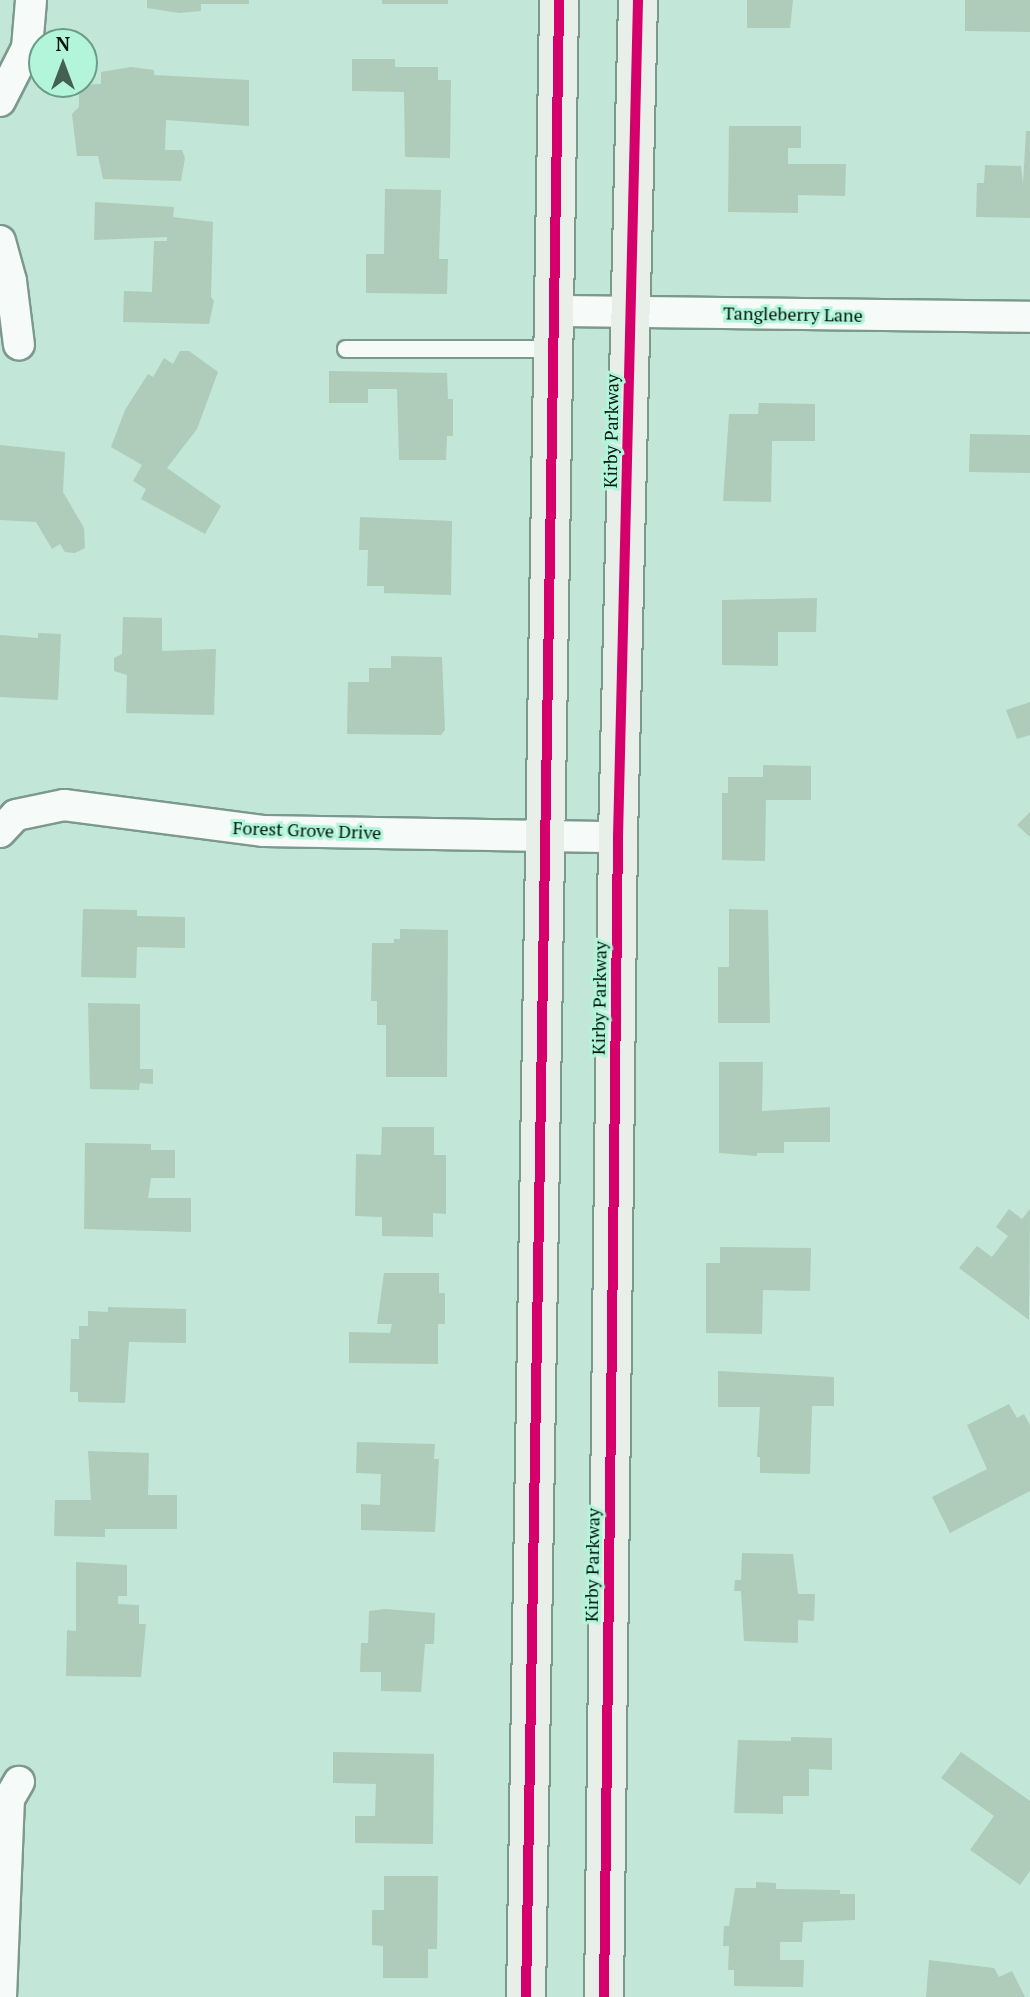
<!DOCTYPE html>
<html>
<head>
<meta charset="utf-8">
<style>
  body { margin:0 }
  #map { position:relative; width:1030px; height:1997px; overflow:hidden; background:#c2e6d7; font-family:"PT Serif",serif }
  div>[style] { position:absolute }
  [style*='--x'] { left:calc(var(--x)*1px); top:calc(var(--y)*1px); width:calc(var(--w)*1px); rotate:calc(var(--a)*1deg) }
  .building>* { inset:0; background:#aeccb9 }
  .roads { filter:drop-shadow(2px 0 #7c998e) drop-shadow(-2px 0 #7c998e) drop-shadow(0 2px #7c998e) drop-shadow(0 -2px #7c998e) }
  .service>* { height:16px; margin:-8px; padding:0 8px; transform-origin:8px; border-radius:8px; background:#f6fbf9 }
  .minor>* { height:30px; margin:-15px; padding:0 15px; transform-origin:15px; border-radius:15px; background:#f6fbf9 }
  .secondary>* { height:38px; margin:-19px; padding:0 19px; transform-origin:19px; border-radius:19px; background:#e8eee8 }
  .cycleway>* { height:10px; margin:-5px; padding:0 5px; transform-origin:5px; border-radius:5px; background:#d6006c }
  span { translate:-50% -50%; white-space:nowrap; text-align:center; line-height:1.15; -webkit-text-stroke:6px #b3f5da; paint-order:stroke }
  .street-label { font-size:18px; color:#00160d }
  .north { position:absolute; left:28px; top:28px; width:70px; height:70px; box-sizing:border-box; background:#b3f5da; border:2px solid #6b9c88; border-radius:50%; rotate:0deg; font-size:19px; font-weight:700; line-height:28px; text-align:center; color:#00160d }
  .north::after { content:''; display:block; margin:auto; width:24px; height:32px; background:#445f54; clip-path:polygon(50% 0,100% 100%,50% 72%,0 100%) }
</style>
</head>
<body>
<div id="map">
  <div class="building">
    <i style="clip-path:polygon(147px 0,249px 0,249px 4px,201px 4px,201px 11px,179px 13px,147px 8px)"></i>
    <i style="clip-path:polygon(382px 0,448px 0,448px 4px,382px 4px)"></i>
    <i style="clip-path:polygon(747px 0,793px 0,790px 28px,747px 28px)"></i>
    <i style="clip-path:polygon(965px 0,1030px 0,1030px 32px,965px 31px)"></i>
    <i style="clip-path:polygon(352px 59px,395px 59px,395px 67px,438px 67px,438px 80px,451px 80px,450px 158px,405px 157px,404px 92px,352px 91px)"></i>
    <i style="clip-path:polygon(131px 67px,154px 70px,154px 75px,249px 80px,249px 126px,166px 120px,165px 150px,182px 150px,185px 158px,181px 181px,103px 179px,98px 156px,77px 156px,72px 114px,79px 107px,79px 85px,101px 84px,101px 72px)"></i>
    <i style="clip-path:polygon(729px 126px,801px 126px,801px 148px,788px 148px,788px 164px,846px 164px,845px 196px,798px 195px,798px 213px,728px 212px)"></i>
    <i style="clip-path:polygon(1026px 131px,1030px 131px,1030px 218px,976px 217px,977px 183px,984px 183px,985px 165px,1021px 166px,1023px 184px)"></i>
    <i style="clip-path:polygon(385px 189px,441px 190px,439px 259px,448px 259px,447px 294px,366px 293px,366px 254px,384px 254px)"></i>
    <i style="clip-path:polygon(95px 202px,174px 207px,173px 217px,213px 222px,211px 297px,214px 301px,209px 324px,123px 322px,124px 291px,152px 292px,154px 241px,167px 241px,167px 237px,94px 240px)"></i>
    <i style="clip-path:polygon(180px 351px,189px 351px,218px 372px,197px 429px,167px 468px,221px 506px,205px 534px,141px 499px,146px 489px,133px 481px,142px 465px,111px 447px,125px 410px,148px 374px,153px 377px,164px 358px,173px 364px)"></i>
    <i style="clip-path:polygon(329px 371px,447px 373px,448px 399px,453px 399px,453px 436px,447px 436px,446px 460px,399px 460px,397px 389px,368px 389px,368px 403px,329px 403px)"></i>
    <i style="clip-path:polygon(759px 403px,815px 404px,815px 441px,772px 441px,771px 502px,723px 501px,729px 414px,758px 414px)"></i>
    <i style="clip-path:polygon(970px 434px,1030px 435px,1030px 473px,969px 472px)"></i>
    <i style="clip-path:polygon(0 445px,65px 452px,63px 492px,84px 528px,85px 548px,75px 553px,65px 552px,60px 544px,52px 549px,36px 522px,0 520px)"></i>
    <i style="clip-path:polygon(360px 517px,452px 521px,451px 595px,384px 593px,384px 586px,367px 586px,368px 550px,359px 550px)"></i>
    <i style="clip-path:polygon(817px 598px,816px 632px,778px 632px,778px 666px,722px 665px,722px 600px)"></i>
    <i style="clip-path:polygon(123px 617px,162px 618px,162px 651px,216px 649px,214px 715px,126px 713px,127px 675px,114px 671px,114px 658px,122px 654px)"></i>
    <i style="clip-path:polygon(38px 633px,61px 634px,58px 700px,0 697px,0 635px,38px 638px)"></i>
    <i style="clip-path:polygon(391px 656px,442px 657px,445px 730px,441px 735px,347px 734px,348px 682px,369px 682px,369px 668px,391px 668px)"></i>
    <i style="clip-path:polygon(1030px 702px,1030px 735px,1017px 739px,1006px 710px)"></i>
    <i style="clip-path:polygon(763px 765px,811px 766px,811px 800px,766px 800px,765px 861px,722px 860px,722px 793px,728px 793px,728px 777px,763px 777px)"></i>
    <i style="clip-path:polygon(1030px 812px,1030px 837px,1017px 825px)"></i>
    <i style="clip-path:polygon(83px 909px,137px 910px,137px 916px,185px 917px,185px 948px,137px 947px,136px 978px,81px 977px)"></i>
    <i style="clip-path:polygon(729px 909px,768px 910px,770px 1023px,718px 1023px,718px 967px,729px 967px)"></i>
    <i style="clip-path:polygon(400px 929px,448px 930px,447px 1077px,386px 1077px,386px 1025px,377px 1025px,377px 1001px,371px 1001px,372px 943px,394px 943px,394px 939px,400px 939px)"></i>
    <i style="clip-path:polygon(88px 1003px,140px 1004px,140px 1069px,153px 1069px,153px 1084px,140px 1083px,139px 1090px,90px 1089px)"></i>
    <i style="clip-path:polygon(719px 1062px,763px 1062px,762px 1111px,830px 1107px,830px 1142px,784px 1142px,784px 1153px,757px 1153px,757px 1156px,719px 1153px)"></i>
    <i style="clip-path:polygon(382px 1127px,434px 1127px,434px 1155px,446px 1155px,446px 1214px,433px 1213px,433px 1237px,382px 1236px,382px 1217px,355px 1216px,356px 1154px,381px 1155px)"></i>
    <i style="clip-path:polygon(85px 1143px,151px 1144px,151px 1150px,175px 1150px,175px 1178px,151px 1178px,148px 1198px,191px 1198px,191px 1232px,84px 1229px)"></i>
    <i style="clip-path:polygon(1009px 1209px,1022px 1219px,1030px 1209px,1029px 1320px,959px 1268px,977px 1246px,992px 1257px,1008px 1236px,996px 1227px)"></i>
    <i style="clip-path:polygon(720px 1247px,811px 1248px,810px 1291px,763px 1290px,762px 1334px,706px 1333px,706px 1263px,720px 1263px)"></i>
    <i style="clip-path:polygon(384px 1273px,439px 1273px,439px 1293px,445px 1293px,445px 1324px,438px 1324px,438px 1364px,349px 1363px,349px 1332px,390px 1333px,392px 1324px,377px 1324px)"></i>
    <i style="clip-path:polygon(108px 1307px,186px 1309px,186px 1343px,129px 1342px,125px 1403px,78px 1402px,78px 1392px,70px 1392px,71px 1339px,79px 1339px,79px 1326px,88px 1326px,88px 1311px,108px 1312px)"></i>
    <i style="clip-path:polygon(718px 1371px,834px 1377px,834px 1406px,812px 1406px,810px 1474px,760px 1473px,760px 1457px,757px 1457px,760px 1407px,718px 1407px)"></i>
    <i style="clip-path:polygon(1009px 1404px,1017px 1418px,1024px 1414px,1030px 1425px,1030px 1491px,950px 1533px,932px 1497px,987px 1469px,967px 1425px)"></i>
    <i style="clip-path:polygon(357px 1442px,435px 1444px,434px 1459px,439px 1459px,435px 1532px,361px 1530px,361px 1504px,380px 1505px,381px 1474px,356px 1473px)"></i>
    <i style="clip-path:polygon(88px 1451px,149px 1453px,148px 1495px,177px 1495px,177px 1529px,105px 1529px,105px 1537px,54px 1536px,55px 1500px,91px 1500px)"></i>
    <i style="clip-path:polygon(742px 1553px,793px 1554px,798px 1594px,815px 1594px,814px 1621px,798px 1620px,798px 1643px,744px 1641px,741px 1591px,734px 1591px,735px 1580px,741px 1580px)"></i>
    <i style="clip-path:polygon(76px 1562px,127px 1565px,127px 1596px,118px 1596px,118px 1604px,139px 1605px,139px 1624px,146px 1624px,141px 1677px,66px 1676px,67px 1630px,76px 1631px)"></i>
    <i style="clip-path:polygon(385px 1609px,435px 1613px,434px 1644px,425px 1644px,421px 1692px,381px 1691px,381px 1672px,360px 1672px,361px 1643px,368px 1643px,369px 1611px)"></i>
    <i style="clip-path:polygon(791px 1737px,832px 1738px,832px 1770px,809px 1769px,809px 1796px,783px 1796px,783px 1814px,734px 1813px,738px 1740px,791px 1741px)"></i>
    <i style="clip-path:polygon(333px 1752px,434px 1754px,433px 1844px,355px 1843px,355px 1816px,375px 1816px,376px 1784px,333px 1783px)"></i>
    <i style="clip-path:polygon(961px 1752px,1030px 1801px,1030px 1871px,1020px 1885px,970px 1850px,994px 1816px,941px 1778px)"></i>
    <i style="clip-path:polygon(384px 1876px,438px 1876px,437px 1949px,428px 1949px,428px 1978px,383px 1978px,383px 1946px,372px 1945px,372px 1910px,384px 1910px)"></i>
    <i style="clip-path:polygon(756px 1882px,776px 1883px,776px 1889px,840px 1890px,840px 1894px,855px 1894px,855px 1920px,803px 1922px,802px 1942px,780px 1942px,780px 1960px,804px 1960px,803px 1987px,734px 1986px,734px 1970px,728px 1970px,729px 1946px,723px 1946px,724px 1926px,729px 1926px,735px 1888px,756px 1888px)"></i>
    <i style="clip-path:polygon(929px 1960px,994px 1968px,999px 1977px,1012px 1971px,1025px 1997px,926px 1997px)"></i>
  </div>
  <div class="roads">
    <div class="service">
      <i style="--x:346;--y:349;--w:207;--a:0"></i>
    </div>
    <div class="minor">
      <i style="--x:0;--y:101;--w:59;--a:-63"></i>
      <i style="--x:27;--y:48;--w:48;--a:-85.2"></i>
      <i style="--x:0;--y:241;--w:41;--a:74.6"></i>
      <i style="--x:11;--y:281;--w:64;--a:82.9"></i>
      <i style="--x:557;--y:311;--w:473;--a:0.7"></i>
      <i style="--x:0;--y:832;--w:23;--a:-47"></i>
      <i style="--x:16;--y:815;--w:49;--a:-11.8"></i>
      <i style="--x:64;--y:805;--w:202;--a:7.4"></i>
      <i style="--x:264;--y:831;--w:354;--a:1"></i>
      <i style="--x:1;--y:1997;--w:198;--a:-87.7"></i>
      <i style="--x:9;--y:1799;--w:20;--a:-60"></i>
    </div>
    <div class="secondary">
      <i style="--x:526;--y:1997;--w:1997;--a:-89.05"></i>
      <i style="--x:604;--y:1997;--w:1160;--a:-89.31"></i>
      <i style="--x:618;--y:837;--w:837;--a:-88.63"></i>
    </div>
  </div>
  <div class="cycleway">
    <i style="--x:526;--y:1997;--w:1997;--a:-89.05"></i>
    <i style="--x:604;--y:1997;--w:1160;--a:-89.31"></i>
    <i style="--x:618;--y:837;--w:837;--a:-88.63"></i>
  </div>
  <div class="street-label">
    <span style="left:793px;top:314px;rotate:1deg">Tangleberry Lane</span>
    <span style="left:611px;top:431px;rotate:-89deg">Kirby Parkway</span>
    <span style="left:307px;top:830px;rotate:2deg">Forest Grove Drive</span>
    <span style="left:599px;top:998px;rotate:-89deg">Kirby Parkway</span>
    <span style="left:592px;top:1565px;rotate:-89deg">Kirby Parkway</span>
  </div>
  <div class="north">N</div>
</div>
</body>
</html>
